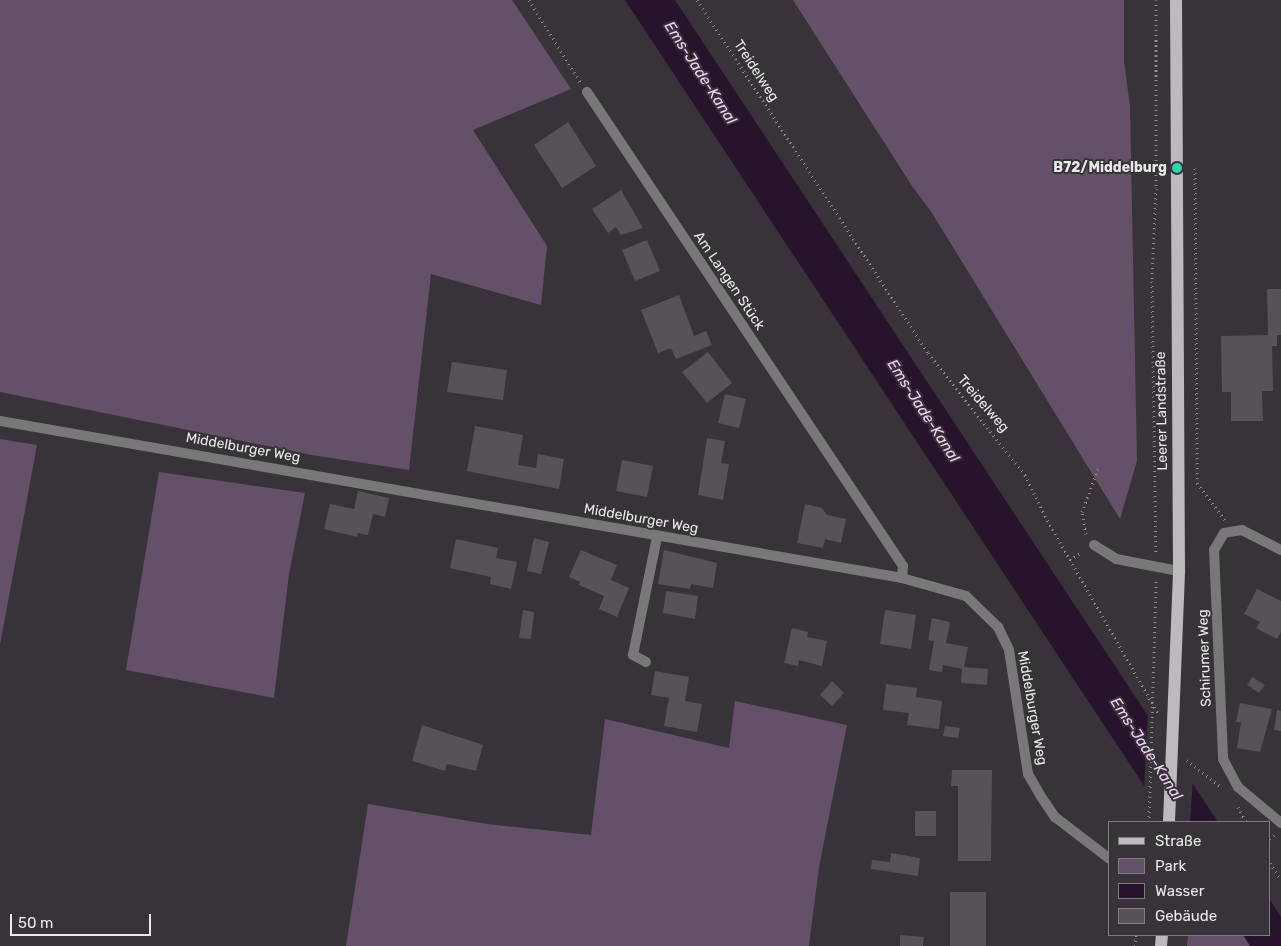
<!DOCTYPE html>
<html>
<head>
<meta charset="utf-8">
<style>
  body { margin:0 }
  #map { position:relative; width:1281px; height:946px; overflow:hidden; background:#373338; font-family:Rubik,sans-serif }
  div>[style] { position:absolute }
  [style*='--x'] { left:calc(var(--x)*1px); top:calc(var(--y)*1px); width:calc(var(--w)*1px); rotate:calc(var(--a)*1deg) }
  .green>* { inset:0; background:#645068 }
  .water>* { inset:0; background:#27132b }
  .pier>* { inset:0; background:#373338 }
  .building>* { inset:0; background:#565257 }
  .path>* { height:3px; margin-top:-1.5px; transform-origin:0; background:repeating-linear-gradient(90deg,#8d8a8e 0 1px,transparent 0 5px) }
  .lane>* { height:10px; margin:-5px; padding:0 5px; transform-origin:5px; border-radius:5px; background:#79777a }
  .street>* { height:10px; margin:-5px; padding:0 5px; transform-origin:5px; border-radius:5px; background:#79777a }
  .primary>* { height:12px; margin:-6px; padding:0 6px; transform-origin:6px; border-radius:6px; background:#bdb9be }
  .dots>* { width:14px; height:14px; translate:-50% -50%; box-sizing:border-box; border:2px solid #373338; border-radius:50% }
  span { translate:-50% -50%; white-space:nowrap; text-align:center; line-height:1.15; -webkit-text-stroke:4px #373338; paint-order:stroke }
  .street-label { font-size:14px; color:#ece9ed }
  .poi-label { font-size:14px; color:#ece9ed; font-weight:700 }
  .right { translate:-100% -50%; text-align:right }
  .water-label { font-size:15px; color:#f5d2fc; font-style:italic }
  .legend { position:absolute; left:1108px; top:821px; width:162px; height:115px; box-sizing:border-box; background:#373338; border:1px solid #7f7c80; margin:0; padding:6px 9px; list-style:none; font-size:15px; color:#ece9ed }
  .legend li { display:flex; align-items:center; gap:10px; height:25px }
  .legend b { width:25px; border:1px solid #7f7c80 }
  .scale { position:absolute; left:10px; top:914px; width:141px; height:22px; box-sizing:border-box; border:2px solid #ece9ed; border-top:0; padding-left:6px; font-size:15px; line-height:18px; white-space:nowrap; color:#ece9ed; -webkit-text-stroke:4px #373338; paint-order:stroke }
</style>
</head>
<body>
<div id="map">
  <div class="green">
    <i style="clip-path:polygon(0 0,512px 0,571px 89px,473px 130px,547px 246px,541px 305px,431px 274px,409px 470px,312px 455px,0 392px)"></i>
    <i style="clip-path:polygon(793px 0,1124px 0,1124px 61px,1130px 106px,1137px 461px,1120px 519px,932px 213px,912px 186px)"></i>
    <i style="clip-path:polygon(0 439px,37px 445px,0 645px)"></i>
    <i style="clip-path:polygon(159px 472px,305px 493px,289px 574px,274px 698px,126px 670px)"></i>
    <i style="clip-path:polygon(735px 701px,847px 725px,819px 867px,809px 946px,346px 946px,368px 804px,487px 824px,591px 835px,605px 719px,729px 748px)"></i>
    <i style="clip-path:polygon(1188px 935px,1244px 935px,1251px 946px,1187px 946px)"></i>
  </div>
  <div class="water">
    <i style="clip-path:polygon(625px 0,675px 0,1218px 822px,1168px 822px)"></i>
    <i style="clip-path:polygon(1270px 900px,1281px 917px,1281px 946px,1250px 946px,1243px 935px,1270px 935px)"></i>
  </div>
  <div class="pier">
    <i style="clip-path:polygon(1148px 712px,1193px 779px,1190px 822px,1165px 822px,1144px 790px)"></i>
  </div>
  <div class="building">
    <i style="clip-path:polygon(568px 122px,596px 166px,562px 188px,534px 145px)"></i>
    <i style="clip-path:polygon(621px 190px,643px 228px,621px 235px,616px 227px,608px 233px,592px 209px)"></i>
    <i style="clip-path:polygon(647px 240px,660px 271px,635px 281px,622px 250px)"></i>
    <i style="clip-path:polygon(1267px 289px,1281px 289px,1281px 335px,1277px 335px,1277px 346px,1272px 346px,1273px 391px,1262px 391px,1263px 421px,1231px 421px,1231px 392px,1222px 392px,1221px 336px,1268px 335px)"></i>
    <i style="clip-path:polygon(679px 295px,694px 336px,706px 331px,712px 345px,676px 359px,671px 348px,658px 353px,641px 310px)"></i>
    <i style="clip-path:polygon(708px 352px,732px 383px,707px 403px,682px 372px)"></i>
    <i style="clip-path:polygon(452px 362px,507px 370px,503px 400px,447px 392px)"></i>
    <i style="clip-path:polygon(725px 394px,746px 399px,739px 428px,718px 423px)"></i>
    <i style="clip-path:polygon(475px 426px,523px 435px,518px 465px,536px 468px,538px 454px,564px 459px,559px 489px,467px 471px)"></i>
    <i style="clip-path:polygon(707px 438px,725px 441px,721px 463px,729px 464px,723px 500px,698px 495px)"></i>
    <i style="clip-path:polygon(622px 460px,653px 466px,647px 497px,616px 491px)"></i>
    <i style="clip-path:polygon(358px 491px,389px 498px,385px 517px,373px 514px,368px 535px,358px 533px,357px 537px,324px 529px,330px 504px,354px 509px)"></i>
    <i style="clip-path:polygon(805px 504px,822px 508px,827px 515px,846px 519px,841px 543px,825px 539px,823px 548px,797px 543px)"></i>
    <i style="clip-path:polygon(534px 538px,549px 542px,541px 574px,527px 571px)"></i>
    <i style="clip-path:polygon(456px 539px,498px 548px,496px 558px,517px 562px,511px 589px,490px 584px,491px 577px,450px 568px)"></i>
    <i style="clip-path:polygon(581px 550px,617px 565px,611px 580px,629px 588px,617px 617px,599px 609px,604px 596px,579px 585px,580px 582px,569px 577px)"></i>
    <i style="clip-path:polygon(664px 550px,717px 563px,713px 588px,691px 584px,690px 589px,658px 584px)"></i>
    <i style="clip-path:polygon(1257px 589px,1281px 601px,1281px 632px,1277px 639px,1256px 628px,1260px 622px,1244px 614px)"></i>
    <i style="clip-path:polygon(666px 591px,698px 596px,695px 619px,663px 613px)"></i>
    <i style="clip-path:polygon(523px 610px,534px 612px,531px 639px,519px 638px)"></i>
    <i style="clip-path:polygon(885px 610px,916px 615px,911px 649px,880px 644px)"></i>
    <i style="clip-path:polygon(932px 618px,950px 622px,946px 643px,968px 647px,964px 667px,988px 669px,987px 685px,961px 683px,962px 669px,943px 665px,942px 672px,929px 670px,934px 641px,928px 640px)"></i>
    <i style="clip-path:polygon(792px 628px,808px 632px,807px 637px,827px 641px,822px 666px,799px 660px,798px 666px,784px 663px)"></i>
    <i style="clip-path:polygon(655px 671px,689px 677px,685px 701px,702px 704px,697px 732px,664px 726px,669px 698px,651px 695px)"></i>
    <i style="clip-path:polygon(1252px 677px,1265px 685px,1259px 693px,1247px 685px)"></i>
    <i style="clip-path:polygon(832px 681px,844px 693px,832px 706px,820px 695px)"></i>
    <i style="clip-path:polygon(886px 684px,917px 688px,916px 697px,942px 701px,939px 729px,907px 725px,909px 713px,883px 710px)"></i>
    <i style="clip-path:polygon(1240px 703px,1272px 709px,1260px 752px,1237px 748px,1241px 722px,1236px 722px)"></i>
    <i style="clip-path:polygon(1277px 710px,1281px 711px,1281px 731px,1274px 730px)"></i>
    <i style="clip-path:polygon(422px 725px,483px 745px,476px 771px,447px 764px,445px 771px,412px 761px)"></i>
    <i style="clip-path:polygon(945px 726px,960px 728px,958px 738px,943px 736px)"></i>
    <i style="clip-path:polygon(952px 770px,992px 770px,991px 861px,958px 861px,958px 786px,951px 786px)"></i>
    <i style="clip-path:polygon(915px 811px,936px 811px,936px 836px,915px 836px)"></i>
    <i style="clip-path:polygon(891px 853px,920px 858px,918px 876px,871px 869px,872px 860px,890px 862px)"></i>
    <i style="clip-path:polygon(950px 892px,986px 892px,986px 946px,950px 946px)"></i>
    <i style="clip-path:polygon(900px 935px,924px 937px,923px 946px,900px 946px)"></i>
  </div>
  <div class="path">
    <i style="--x:529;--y:0;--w:97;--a:58.1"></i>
    <i style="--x:697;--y:0;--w:422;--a:56.8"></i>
    <i style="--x:928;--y:353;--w:156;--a:51.5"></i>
    <i style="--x:1025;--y:475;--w:46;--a:64"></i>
    <i style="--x:1045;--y:516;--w:227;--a:60.2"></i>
    <i style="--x:1156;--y:0;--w:188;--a:90"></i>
    <i style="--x:1156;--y:188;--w:93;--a:92.5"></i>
    <i style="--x:1152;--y:281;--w:273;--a:89.2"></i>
    <i style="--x:1195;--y:168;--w:315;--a:89.6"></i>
    <i style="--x:1197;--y:483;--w:46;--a:52.9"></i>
    <i style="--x:1086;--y:534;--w:22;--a:-100"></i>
    <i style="--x:1082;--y:512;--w:49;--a:-69.7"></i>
    <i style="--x:1070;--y:560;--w:14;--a:-34"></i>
    <i style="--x:1187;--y:760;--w:42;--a:38.2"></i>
    <i style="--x:1238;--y:807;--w:17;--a:62"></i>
    <i style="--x:1149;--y:822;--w:242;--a:-88.3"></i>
    <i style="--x:1270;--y:839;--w:7;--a:-45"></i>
    <i style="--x:1270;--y:863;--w:20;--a:57"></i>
    <i style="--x:1135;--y:946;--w:11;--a:-85"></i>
  </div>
  <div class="lane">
    <i style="--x:1094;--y:545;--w:26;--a:32"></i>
    <i style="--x:1116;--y:559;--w:64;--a:10.8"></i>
    <i style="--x:646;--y:662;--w:15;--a:-152"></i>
    <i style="--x:633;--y:655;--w:120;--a:-78.5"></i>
  </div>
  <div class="street">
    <i style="--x:587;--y:92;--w:570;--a:56.31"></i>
    <i style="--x:903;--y:566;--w:12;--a:95"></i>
    <i style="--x:0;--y:421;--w:916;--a:9.87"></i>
    <i style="--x:902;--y:578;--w:66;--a:15.7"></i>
    <i style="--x:966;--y:596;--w:45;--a:44.1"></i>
    <i style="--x:998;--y:627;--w:25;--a:64"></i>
    <i style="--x:1009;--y:650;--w:125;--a:81.3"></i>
    <i style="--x:1028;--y:774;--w:24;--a:60"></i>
    <i style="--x:1040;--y:795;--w:27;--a:56"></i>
    <i style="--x:1055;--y:817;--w:69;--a:37.4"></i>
    <i style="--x:1281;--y:550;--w:44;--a:-152.9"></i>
    <i style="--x:1242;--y:530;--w:18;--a:171"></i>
    <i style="--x:1224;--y:533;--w:20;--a:120"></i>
    <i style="--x:1214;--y:550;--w:209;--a:87.5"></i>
    <i style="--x:1223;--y:759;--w:32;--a:62"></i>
    <i style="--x:1238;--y:787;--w:56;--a:39.9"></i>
  </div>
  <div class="primary">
    <i style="--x:1169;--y:822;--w:251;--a:-87.7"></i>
    <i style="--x:1179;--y:571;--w:571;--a:-90.3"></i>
    <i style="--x:1161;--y:946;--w:11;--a:-85"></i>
  </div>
  <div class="dots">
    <i style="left:1177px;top:168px;background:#2ed4ab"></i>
  </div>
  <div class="street-label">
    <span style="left:756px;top:71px;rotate:57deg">Treidelweg</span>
    <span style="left:729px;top:281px;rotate:56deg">Am Langen Stück</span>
    <span style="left:983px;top:404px;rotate:49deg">Treidelweg</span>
    <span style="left:1162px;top:411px;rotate:-91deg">Leerer Landstraße</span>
    <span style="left:243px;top:448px;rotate:10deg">Middelburger Weg</span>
    <span style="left:641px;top:519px;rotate:10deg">Middelburger Weg</span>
    <span style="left:1205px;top:658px;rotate:-92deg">Schirumer Weg</span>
    <span style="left:1032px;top:708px;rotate:80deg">Middelburger Weg</span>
  </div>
  <div class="poi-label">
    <span class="right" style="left:1167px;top:168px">B72/Middelburg</span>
  </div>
  <div class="water-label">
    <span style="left:700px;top:73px;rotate:57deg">Ems-Jade-Kanal</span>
    <span style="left:923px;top:411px;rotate:57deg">Ems-Jade-Kanal</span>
    <span style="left:1146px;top:749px;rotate:57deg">Ems-Jade-Kanal</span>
  </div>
  <ul class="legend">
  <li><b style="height:6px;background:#bdb9be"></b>Straße</li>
  <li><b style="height:14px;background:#645068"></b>Park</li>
  <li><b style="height:14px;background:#27132b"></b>Wasser</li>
  <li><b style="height:14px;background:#565257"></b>Gebäude</li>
  </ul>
  <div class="scale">50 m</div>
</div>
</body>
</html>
